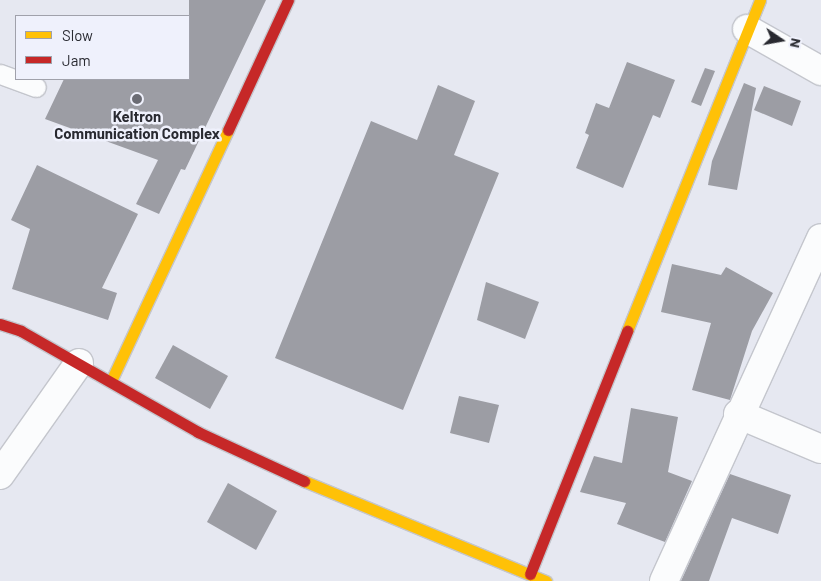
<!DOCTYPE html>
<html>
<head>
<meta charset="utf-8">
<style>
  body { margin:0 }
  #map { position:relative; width:821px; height:581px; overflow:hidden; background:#e6e8f1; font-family:Barlow,sans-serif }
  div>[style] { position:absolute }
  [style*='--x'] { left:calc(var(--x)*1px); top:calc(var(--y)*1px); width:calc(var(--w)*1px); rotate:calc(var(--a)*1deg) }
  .building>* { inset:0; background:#9c9da4 }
  .roads { filter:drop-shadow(1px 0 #c4c6cd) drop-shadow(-1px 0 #c4c6cd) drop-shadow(0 1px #c4c6cd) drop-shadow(0 -1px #c4c6cd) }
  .lane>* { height:19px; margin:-9.5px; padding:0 9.5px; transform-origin:9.5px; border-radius:9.5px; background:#fbfcfd }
  .street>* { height:28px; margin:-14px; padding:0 14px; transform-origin:14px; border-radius:14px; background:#fbfcfd }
  .slow>* { height:11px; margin:-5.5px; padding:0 5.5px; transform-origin:5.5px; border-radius:5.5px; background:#ffc107 }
  .jam>* { height:11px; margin:-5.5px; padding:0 5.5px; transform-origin:5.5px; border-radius:5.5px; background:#c62828 }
  .dots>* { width:14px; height:14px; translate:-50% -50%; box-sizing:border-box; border:2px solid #eff1fc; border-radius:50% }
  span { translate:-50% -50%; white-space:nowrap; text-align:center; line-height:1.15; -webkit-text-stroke:5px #eff1fc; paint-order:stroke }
  .poi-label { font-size:15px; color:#292a31; font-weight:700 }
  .legend { position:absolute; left:15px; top:15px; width:175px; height:65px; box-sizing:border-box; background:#eff1fc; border:1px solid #a0a1ab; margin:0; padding:6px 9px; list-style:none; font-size:15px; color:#292a31 }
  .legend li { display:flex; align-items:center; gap:10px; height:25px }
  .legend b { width:25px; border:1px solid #a0a1ab }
  .north { position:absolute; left:756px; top:15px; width:50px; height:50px; -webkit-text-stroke:4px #eff1fc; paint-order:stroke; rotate:102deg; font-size:14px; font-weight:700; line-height:20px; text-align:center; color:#292a31 }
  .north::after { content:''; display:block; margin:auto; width:18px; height:22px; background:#292a31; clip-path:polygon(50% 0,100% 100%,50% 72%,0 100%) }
</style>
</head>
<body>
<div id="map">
  <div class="building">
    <i style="clip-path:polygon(189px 0,266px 0,185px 170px,181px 169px,159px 214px,136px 204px,158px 160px,45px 119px,64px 79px,189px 79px)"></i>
    <i style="clip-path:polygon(627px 62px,675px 80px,660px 118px,653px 115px,623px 188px,576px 168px,589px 135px,585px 133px,596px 103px,609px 108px)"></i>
    <i style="clip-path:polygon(705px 68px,715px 71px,701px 106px,691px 102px)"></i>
    <i style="clip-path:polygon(744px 83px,756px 88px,737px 190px,708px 185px,712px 161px)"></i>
    <i style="clip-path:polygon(438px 85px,475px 101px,454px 155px,499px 173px,403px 410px,275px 358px,371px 121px,417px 140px)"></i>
    <i style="clip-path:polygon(764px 86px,801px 101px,792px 126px,754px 110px)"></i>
    <i style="clip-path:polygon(37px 165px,138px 214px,102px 288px,117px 293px,108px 320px,12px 289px,30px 229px,11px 220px)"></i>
    <i style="clip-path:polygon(672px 264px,721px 275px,726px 267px,773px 293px,752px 331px,730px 400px,692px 390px,711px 323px,661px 312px)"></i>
    <i style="clip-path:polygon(486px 282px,539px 302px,525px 339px,477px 320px)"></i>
    <i style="clip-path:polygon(173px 345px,228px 376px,210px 409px,155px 378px)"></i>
    <i style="clip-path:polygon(459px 396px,499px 405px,489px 443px,450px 433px)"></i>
    <i style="clip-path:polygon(631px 408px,678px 417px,668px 472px,692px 481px,665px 542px,617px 524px,626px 503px,580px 492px,594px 456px,622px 463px)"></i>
    <i style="clip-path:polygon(730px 474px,791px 495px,778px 534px,732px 518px,709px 581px,681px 581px)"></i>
    <i style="clip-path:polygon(228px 483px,277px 511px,256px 550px,207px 522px)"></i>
  </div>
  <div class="roads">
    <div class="lane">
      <i style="--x:0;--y:74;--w:38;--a:20"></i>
    </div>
    <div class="street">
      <i style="--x:747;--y:29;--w:85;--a:29.6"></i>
      <i style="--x:738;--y:414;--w:90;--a:22.9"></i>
      <i style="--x:0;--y:475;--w:137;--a:-54.8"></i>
      <i style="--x:664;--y:581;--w:377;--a:-65.4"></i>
    </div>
    <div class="slow">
      <i style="--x:627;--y:331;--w:357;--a:-68.1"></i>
      <i style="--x:111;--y:381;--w:277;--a:-65"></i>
      <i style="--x:304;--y:481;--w:262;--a:22.5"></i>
    </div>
    <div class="jam">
      <i style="--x:228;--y:130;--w:143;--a:-65.2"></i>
      <i style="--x:0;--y:324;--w:22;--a:18"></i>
      <i style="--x:21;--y:331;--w:204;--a:29.7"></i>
      <i style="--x:198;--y:432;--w:117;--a:24.8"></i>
      <i style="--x:530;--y:574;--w:262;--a:-68.2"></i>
    </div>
  </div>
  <div class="dots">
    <i style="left:137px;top:99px;background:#6b6c74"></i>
  </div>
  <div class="poi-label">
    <span style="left:137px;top:125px">Keltron<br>Communication Complex</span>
  </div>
  <ul class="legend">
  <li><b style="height:6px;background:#ffc107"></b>Slow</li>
  <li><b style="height:6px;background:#c62828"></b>Jam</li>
  </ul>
  <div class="north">N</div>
</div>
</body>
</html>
